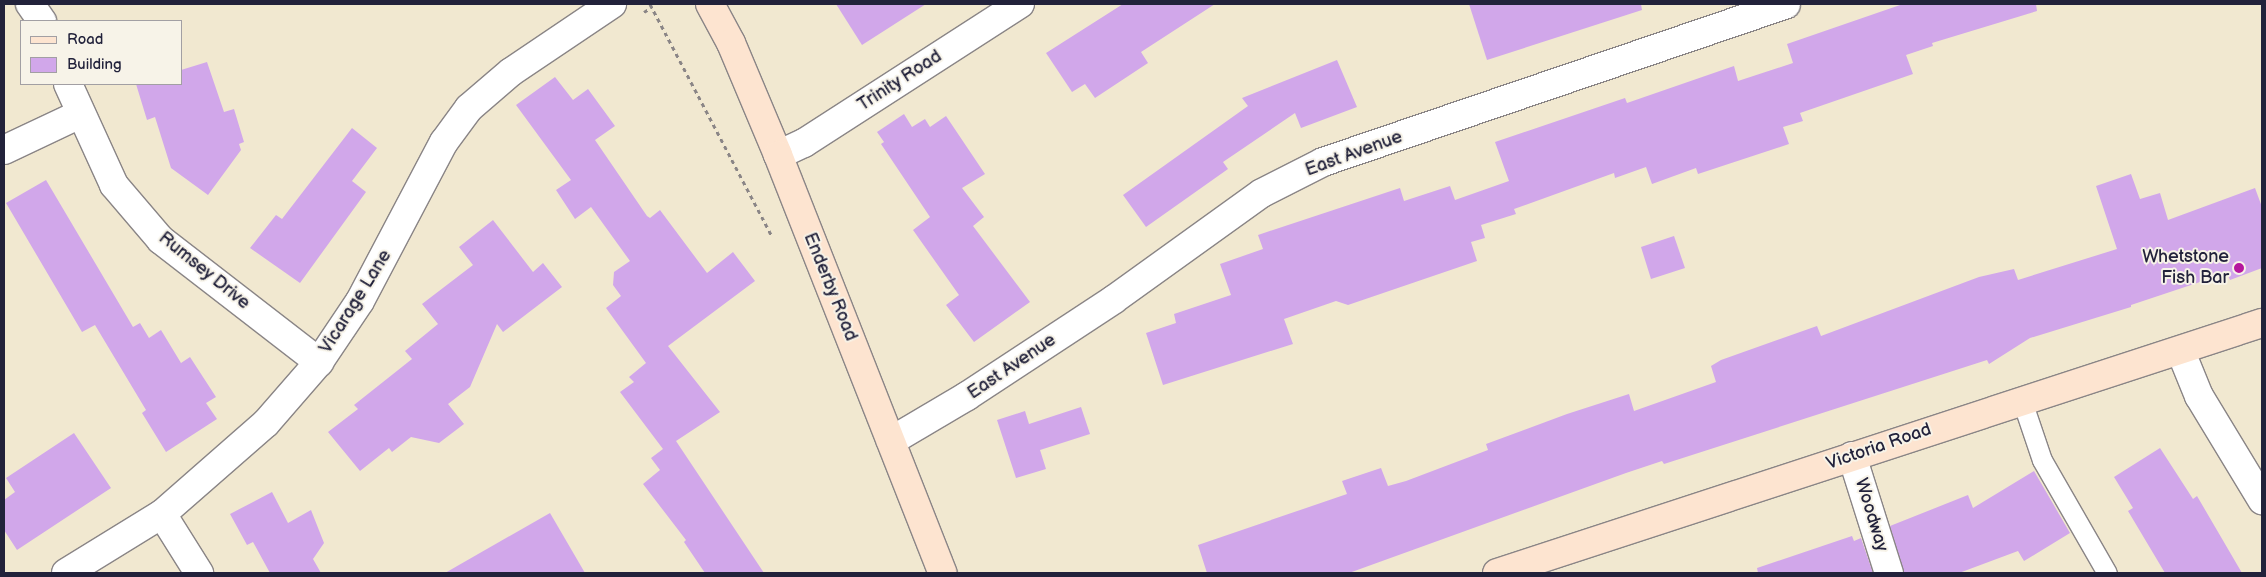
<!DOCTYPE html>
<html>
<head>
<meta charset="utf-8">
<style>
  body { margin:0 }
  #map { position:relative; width:2266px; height:577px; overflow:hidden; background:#f1e8d0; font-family:"Balsamiq Sans",sans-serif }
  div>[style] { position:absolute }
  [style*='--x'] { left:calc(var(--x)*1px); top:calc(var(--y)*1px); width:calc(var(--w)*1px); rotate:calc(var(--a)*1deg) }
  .building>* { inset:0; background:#d1a7ea }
  .path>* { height:3px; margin-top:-1.5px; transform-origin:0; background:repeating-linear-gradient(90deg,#8a8586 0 4px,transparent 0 8px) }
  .roads { filter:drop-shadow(1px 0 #8a8586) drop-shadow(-1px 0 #8a8586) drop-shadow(0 1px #8a8586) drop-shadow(0 -1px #8a8586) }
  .lane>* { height:19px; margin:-9.5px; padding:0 9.5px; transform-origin:9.5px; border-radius:9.5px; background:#fff }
  .street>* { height:28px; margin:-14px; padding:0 14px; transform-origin:14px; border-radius:14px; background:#fff }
  .secondary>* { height:28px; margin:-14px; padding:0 14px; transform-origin:14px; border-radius:14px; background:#fde4d0 }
  .dots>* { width:14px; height:14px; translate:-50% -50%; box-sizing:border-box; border:2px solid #f7f3e8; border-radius:50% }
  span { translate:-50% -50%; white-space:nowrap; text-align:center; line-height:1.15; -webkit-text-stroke:4px #f7f3e8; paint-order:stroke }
  .street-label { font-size:18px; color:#22223b }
  .poi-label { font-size:18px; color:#22223b }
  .right { translate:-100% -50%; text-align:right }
  .frame { position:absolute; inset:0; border:5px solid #22223b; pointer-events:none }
  .legend { position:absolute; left:20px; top:20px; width:162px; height:65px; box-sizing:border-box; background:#f7f3e8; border:1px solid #a29fa3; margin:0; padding:6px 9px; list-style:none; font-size:15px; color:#22223b }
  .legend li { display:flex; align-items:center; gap:10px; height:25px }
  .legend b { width:25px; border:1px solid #a29fa3 }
</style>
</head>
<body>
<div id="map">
  <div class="building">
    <i style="clip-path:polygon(836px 4px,926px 4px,862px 45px)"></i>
    <i style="clip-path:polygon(1123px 4px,1215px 4px,1141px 52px,1148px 63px,1095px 98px,1085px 84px,1072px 92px,1046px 53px)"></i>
    <i style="clip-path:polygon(1469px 4px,1641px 4px,1642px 10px,1487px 60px)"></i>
    <i style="clip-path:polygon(1903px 4px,2036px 4px,2037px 11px,1932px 43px,1933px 46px,1906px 55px,1913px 74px,1800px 113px,1803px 121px,1783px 127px,1789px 144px,1698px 174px,1696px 168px,1652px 184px,1646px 167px,1615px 178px,1614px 173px,1514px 209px,1516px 214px,1481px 225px,1485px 238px,1471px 242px,1477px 261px,1348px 305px,1336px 301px,1284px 319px,1293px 344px,1163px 385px,1146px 333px,1176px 323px,1174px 314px,1231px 295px,1220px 264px,1263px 249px,1258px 235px,1400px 188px,1404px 201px,1450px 186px,1455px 200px,1509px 181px,1495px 142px,1625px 98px,1627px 103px,1734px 66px,1738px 81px,1793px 63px,1787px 44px)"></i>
    <i style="clip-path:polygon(1337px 60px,1357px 107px,1301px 128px,1295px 113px,1223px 162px,1228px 169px,1146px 227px,1123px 195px,1248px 106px,1242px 98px)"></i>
    <i style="clip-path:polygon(207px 62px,224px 112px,234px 109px,244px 142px,239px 144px,241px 150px,208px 195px,171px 168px,155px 117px,147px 120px,136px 84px,181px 84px,181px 70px)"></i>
    <i style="clip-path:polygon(555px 77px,573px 100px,588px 89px,615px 126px,595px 140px,647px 216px,650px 218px,660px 210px,707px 273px,733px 252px,755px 281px,668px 346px,720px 412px,676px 441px,764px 573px,705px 573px,684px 542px,686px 540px,643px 484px,660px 470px,651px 458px,663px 449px,620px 392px,634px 382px,629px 377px,646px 363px,606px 308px,621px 296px,613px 285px,614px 272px,630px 261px,591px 207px,575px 219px,556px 190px,571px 180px,516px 105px)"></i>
    <i style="clip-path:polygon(904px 114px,912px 127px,925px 119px,930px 127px,946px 116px,985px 174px,962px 188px,984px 217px,973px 226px,1030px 302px,974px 342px,946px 305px,959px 295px,913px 230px,930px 217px,881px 144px,884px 142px,877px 132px)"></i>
    <i style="clip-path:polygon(352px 128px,377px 148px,352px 181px,366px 192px,300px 283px,250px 248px,276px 215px,282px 219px)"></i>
    <i style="clip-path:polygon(2131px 174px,2140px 199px,2160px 193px,2168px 220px,2255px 188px,2262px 207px,2262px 268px,2230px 280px,2227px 273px,2131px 305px,2131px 307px,2030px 338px,1989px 364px,1987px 360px,1664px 464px,1662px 461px,1626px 473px,1349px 573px,1207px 573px,1198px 545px,1347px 494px,1342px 481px,1381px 468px,1388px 486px,1406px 481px,1488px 450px,1486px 444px,1567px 414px,1629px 394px,1634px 411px,1716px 382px,1711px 366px,1721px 360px,1817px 326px,1821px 336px,1979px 277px,2014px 269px,2018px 280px,2117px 249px,2096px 186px)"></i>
    <i style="clip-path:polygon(46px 180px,133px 327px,140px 323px,149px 338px,161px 330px,181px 363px,190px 357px,216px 397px,206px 403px,217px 419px,166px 452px,142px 413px,146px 410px,95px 325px,82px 332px,6px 203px)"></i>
    <i style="clip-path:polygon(493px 220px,533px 272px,543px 263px,562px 287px,503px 332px,497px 324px,470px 387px,448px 404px,464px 424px,439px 443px,411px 437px,392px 452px,389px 448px,360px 471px,328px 432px,358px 409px,354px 405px,412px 359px,405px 351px,438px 324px,422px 304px,473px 265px,459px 247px)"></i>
    <i style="clip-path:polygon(1674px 236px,1685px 268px,1651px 279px,1641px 247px)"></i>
    <i style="clip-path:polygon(1081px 407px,1090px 434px,1040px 450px,1046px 469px,1016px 478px,997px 420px,1025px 411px,1029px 424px)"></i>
    <i style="clip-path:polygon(74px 433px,111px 488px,17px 550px,4px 530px,4px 500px,15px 492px,6px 478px)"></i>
    <i style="clip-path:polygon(2160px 448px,2193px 499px,2197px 496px,2242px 573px,2165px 573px,2128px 511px,2133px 508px,2114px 477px)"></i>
    <i style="clip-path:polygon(2034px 471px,2070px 533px,2024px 561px,2018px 551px,1959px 573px,1904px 573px,1890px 526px,1968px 495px,1973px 508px)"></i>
    <i style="clip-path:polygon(272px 492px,288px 523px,311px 510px,324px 543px,313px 559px,321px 573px,270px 573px,253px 542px,247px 545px,230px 514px)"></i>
    <i style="clip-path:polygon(550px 513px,585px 573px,445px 573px)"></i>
    <i style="clip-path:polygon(1852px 536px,1854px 541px,1861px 538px,1873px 573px,1758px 573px,1757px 568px)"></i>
  </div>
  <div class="path">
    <i style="--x:650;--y:4;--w:262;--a:62.3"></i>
    <i style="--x:644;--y:12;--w:9;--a:-32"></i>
  </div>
  <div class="roads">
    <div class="lane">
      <i style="--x:2022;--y:401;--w:62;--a:71.3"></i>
      <i style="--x:2042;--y:460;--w:130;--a:60.1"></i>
    </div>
    <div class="street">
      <i style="--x:30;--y:4;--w:21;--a:55"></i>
      <i style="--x:68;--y:84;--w:111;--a:65.5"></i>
      <i style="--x:114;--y:185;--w:72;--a:49.5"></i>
      <i style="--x:161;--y:240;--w:200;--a:37.7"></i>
      <i style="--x:4;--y:150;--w:84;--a:-25.3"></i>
      <i style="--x:778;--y:155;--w:29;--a:-25"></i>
      <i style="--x:804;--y:143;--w:257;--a:-32.8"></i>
      <i style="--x:2181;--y:352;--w:48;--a:67.8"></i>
      <i style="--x:2199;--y:396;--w:122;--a:58.8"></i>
      <i style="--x:891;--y:441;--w:88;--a:-30.6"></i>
      <i style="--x:967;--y:396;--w:175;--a:-33.3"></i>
      <i style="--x:1113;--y:300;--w:183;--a:-35.7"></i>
      <i style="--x:1262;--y:193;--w:68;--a:-26.9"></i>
      <i style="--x:1323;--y:162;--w:489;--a:-18.8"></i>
      <i style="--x:1852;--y:456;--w:123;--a:72.5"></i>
      <i style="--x:162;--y:514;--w:70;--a:57.9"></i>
      <i style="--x:66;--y:573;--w:113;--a:-31.6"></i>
      <i style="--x:162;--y:514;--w:138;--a:-41.2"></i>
      <i style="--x:266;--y:423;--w:81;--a:-49"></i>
      <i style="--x:319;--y:362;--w:73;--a:-56.1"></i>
      <i style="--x:360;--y:301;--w:180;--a:-62.2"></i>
      <i style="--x:444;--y:142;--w:42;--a:-53.7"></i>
      <i style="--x:469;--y:108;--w:55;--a:-40.6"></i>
      <i style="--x:511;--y:72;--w:122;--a:-34"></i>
    </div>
    <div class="secondary">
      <i style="--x:710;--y:4;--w:44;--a:61.7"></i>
      <i style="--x:731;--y:43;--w:121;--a:67.2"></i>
      <i style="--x:778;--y:155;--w:449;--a:68.5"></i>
      <i style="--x:1497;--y:573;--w:805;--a:-18.1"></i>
    </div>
  </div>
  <div class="dots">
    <i style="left:2239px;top:268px;background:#b5179e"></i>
  </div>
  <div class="street-label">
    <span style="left:900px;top:81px;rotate:-33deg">Trinity Road</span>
    <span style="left:1354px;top:154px;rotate:-20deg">East Avenue</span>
    <span style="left:204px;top:271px;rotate:39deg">Rumsey Drive</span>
    <span style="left:830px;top:287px;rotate:68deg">Enderby Road</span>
    <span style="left:356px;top:302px;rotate:-58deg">Vicarage Lane</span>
    <span style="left:1012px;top:367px;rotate:-34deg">East Avenue</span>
    <span style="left:1879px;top:447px;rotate:-19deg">Victoria Road</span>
    <span style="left:1871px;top:515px;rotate:73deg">Woodway</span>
  </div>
  <div class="poi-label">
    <span class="right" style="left:2229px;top:268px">Whetstone<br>Fish Bar</span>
  </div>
  <div class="frame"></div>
  <ul class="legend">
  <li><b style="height:6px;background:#fde4d0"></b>Road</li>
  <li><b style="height:14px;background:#d1a7ea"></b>Building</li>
  </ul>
</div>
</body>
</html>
